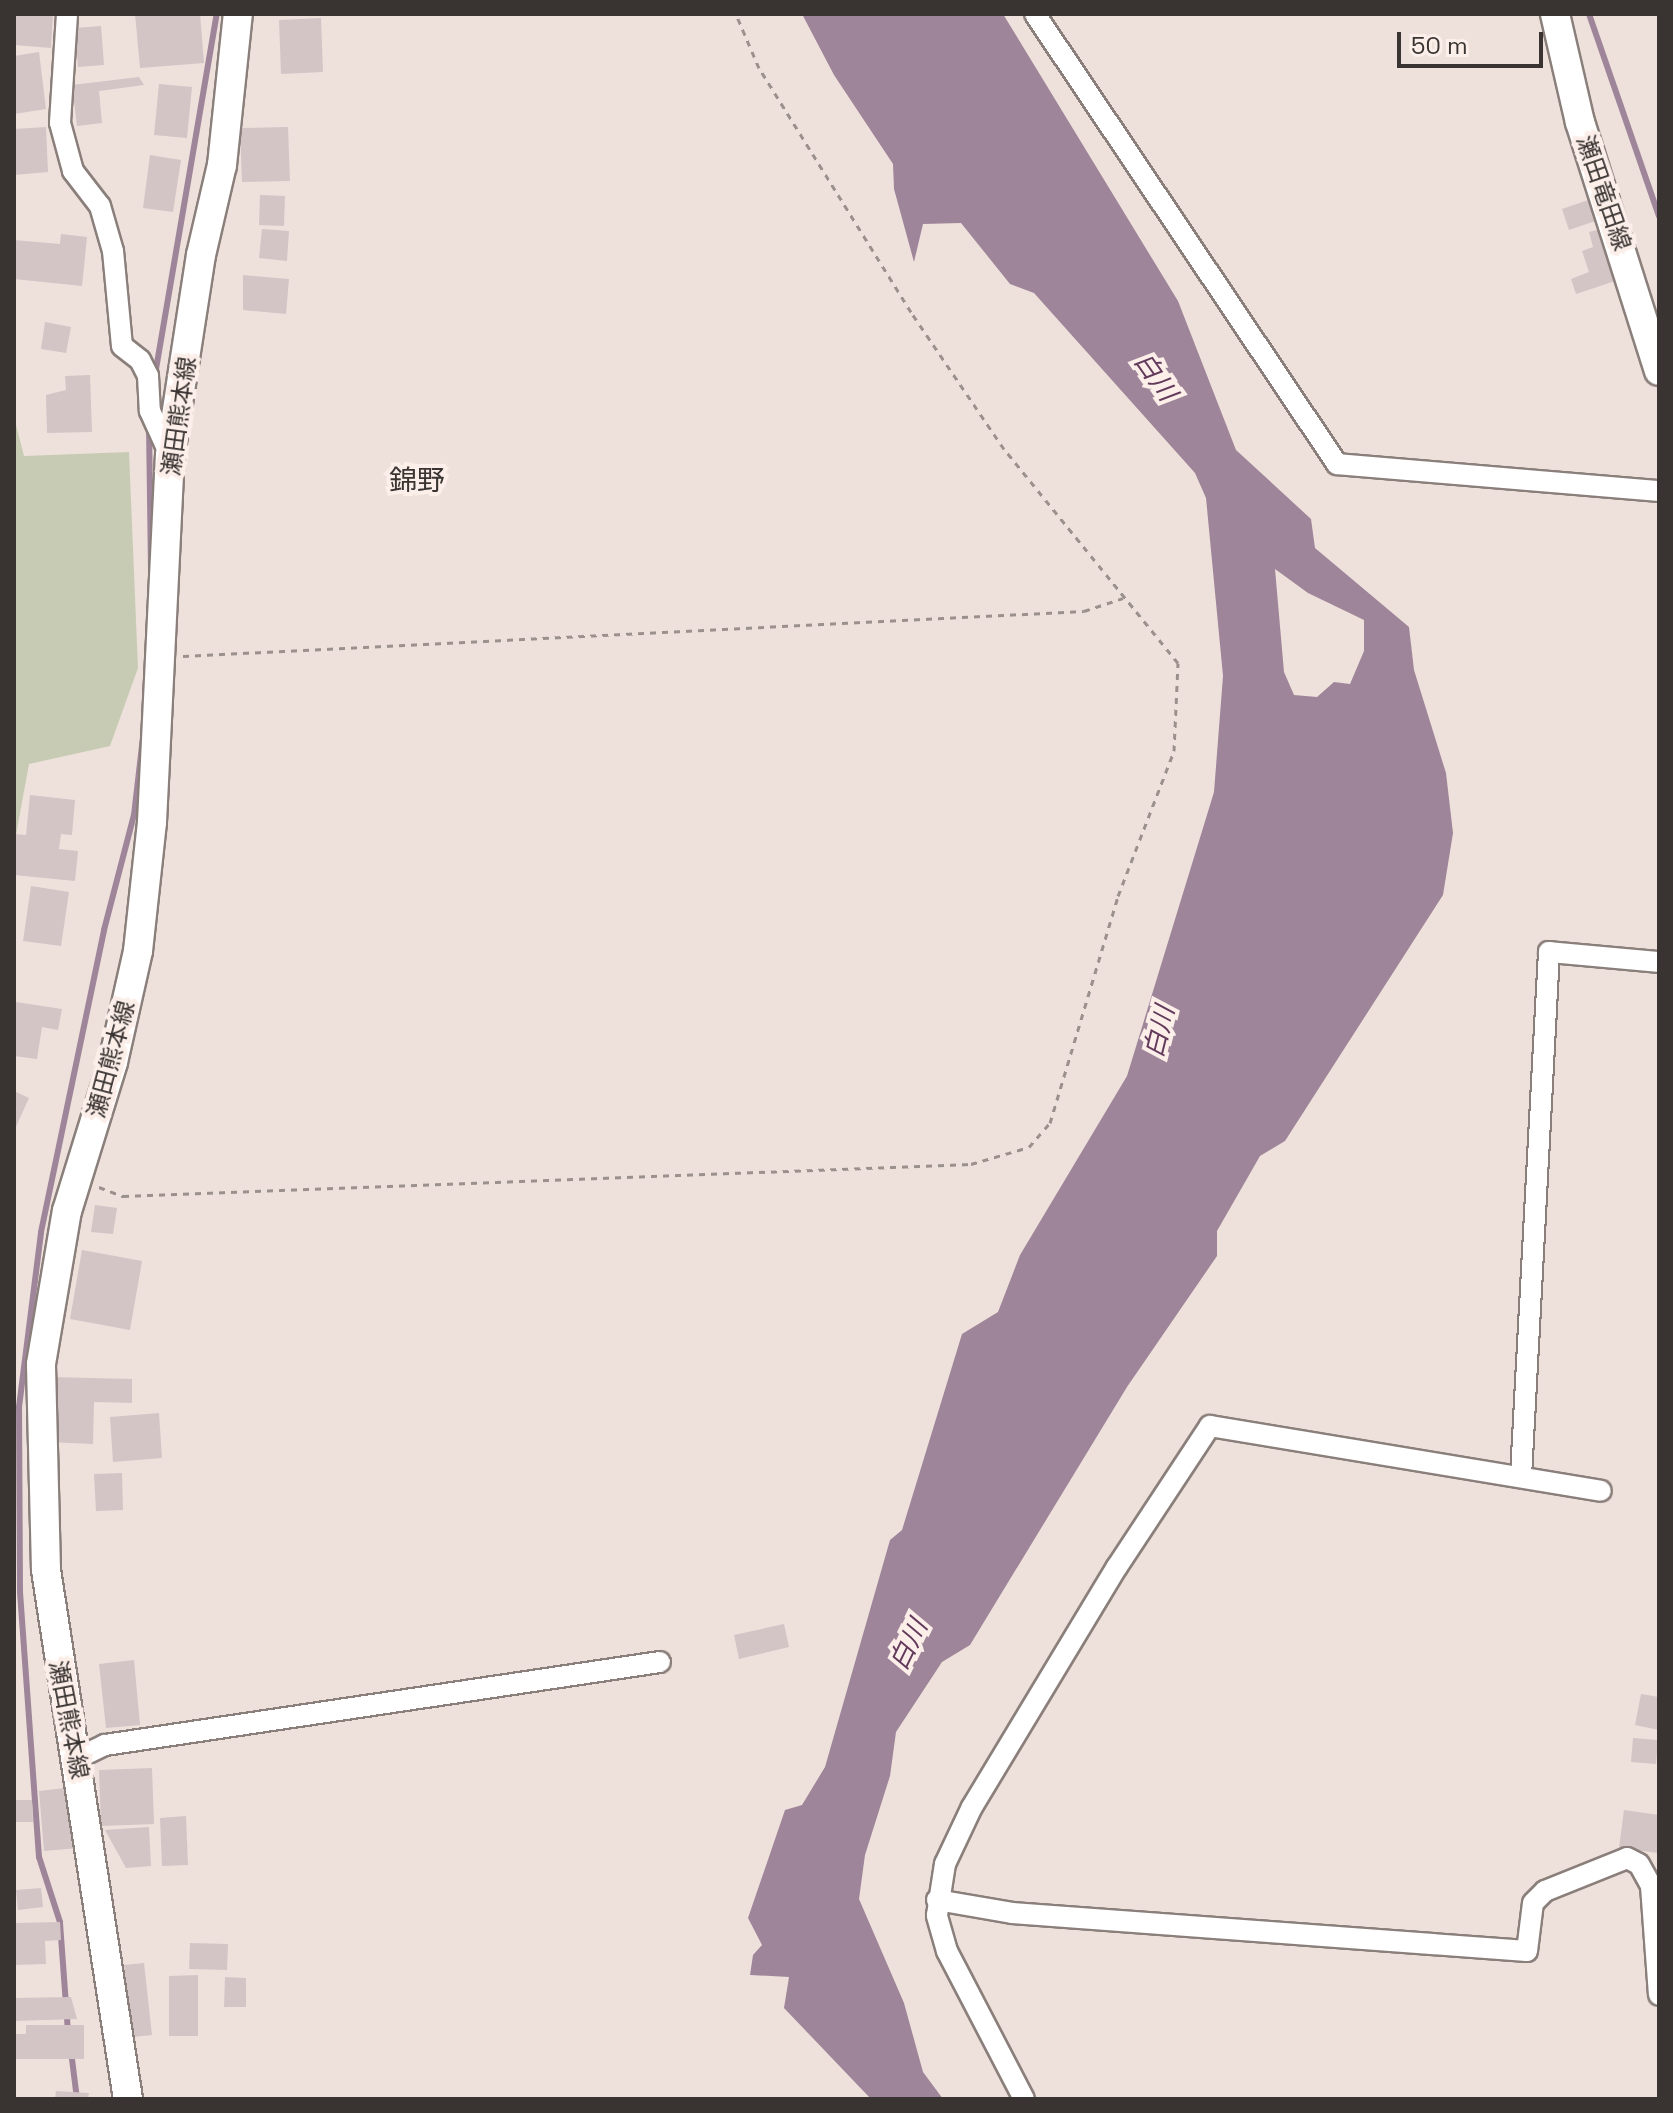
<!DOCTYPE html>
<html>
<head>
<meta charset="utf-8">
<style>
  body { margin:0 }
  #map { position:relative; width:1673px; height:2113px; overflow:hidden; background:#eee1dc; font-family:"Space Grotesk","Noto Sans JP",sans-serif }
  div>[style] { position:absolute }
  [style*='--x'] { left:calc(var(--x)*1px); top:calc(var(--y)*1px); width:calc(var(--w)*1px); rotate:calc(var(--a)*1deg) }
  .green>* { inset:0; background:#c8cbb4 }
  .water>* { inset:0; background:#9f8599 }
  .stream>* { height:6px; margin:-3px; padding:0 3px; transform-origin:3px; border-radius:3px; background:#9f8599 }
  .building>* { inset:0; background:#d3c4c6 }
  .path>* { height:3px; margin-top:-1.5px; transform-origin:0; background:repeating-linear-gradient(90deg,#9a918d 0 6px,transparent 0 12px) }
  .roads { filter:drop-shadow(2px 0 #8a7f7a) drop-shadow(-2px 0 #8a7f7a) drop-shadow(0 2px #8a7f7a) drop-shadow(0 -2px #8a7f7a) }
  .minor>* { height:20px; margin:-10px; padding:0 10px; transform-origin:10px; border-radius:10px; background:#fff }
  .secondary>* { height:28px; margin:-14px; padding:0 14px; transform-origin:14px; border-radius:14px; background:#fff }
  span { translate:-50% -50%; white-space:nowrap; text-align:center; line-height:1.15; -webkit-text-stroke:8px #fceee9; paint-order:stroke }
  .street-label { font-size:24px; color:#393432 }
  .water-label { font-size:26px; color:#623a5b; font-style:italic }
  .quarter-label { font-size:28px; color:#393432 }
  .frame { position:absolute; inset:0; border:16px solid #393432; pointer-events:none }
  .scale { position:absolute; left:1397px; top:32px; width:146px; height:36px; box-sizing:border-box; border:4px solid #393432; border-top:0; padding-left:10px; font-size:24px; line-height:28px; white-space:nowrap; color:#393432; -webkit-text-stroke:6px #fceee9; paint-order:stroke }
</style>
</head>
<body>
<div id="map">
  <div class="green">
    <i style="clip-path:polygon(14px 417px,24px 456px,129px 452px,138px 668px,110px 746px,29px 764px,14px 846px)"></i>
  </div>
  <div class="water">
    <i style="clip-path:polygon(evenodd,802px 14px,1003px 14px,1178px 301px,1236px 450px,1311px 519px,1315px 548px,1409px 627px,1414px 670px,1446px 773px,1453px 833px,1443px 895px,1285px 1141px,1260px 1156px,1217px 1231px,1217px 1256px,1127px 1387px,970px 1645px,942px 1662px,896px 1732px,890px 1776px,865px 1855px,859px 1899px,904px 2003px,923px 2072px,943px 2099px,871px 2099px,784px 2008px,789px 1977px,750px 1975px,753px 1955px,762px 1945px,748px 1918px,785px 1810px,802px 1805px,825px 1767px,890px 1540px,902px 1530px,962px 1334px,998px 1312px,1020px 1255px,1127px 1076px,1214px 792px,1223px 676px,1206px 498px,1195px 473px,1034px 293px,1010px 284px,961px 223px,923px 224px,914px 262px,894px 189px,893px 164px,834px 75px,802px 14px,1275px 569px,1308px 593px,1364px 620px,1364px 651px,1350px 684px,1334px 682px,1317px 697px,1294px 695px,1284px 672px,1275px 569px)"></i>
  </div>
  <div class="stream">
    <i style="--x:1589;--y:14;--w:214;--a:70.9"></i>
    <i style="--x:155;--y:375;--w:366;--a:-80.3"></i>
    <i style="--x:149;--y:426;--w:149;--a:89.2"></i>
    <i style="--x:68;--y:2032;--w:110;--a:-94.2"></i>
    <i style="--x:60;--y:1922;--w:68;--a:-107.9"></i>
    <i style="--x:39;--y:1857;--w:266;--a:-94.1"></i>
    <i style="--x:20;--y:1592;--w:185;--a:-90.3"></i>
    <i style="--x:19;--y:1407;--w:176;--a:-82.8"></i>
    <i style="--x:41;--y:1232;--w:309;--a:-78.2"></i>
    <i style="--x:104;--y:930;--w:119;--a:-75.4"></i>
    <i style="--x:134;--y:815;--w:79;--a:-83.4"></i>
    <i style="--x:71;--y:2051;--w:48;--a:82.9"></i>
  </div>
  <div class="building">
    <i style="clip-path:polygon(14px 14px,53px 14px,51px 48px,14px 45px)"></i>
    <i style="clip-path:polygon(135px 14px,200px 14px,204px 63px,140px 68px)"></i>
    <i style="clip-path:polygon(321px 18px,323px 72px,281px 74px,279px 20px)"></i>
    <i style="clip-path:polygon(101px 26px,104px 65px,78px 67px,75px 28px)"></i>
    <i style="clip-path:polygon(39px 52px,46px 109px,14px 114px,14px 56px)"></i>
    <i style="clip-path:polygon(139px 77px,144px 85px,99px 91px,102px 123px,77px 126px,72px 85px)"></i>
    <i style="clip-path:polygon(159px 84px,192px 87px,187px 138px,154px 135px)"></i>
    <i style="clip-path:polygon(46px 127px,48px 172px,14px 175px,14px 129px)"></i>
    <i style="clip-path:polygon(288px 127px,290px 181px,242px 182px,240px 128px)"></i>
    <i style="clip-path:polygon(150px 155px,181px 160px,173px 212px,143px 208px)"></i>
    <i style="clip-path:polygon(260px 195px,285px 196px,284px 226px,259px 225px)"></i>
    <i style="clip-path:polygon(1600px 196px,1607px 217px,1569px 230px,1562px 209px)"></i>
    <i style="clip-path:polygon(1609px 227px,1624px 278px,1576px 294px,1571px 279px,1589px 272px,1582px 251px,1593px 247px,1589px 232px)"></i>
    <i style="clip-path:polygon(262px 229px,289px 231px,287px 261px,259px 258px)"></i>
    <i style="clip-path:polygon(61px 234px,87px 237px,82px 286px,14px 279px,14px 240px,60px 244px)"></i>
    <i style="clip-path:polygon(243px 275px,289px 279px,286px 314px,243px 310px)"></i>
    <i style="clip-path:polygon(45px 322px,71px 327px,66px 353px,41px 349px)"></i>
    <i style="clip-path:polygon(90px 375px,92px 432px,47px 433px,46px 395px,66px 390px,65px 376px)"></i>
    <i style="clip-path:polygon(30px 795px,75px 800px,72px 835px,61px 834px,59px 849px,78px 851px,75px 881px,14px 875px,14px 834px,26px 835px)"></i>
    <i style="clip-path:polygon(31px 886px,69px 892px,61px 946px,23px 941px)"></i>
    <i style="clip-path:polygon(16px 1002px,62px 1009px,58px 1030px,42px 1027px,37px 1059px,14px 1056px)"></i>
    <i style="clip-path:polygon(14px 1091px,29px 1098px,14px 1131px)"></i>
    <i style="clip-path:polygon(95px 1205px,117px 1208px,113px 1234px,91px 1232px)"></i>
    <i style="clip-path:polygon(82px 1250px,142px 1261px,130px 1330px,70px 1319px)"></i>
    <i style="clip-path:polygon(51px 1377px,132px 1379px,132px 1403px,94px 1402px,93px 1444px,48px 1442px)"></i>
    <i style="clip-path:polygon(159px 1413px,162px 1458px,113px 1462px,110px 1417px)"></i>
    <i style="clip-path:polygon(122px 1473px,123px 1510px,96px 1511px,94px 1474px)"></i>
    <i style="clip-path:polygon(784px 1624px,789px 1647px,739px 1659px,734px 1635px)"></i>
    <i style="clip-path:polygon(134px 1660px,140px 1725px,106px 1728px,99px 1664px)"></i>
    <i style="clip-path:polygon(1641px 1694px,1659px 1697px,1659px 1730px,1635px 1725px)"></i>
    <i style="clip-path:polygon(1633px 1738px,1658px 1740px,1656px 1764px,1631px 1762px)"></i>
    <i style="clip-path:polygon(152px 1768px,154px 1824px,101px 1826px,99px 1770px)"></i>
    <i style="clip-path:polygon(74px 1787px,79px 1848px,44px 1851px,39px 1791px)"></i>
    <i style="clip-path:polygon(14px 1800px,32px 1800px,33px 1822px,14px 1822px)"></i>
    <i style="clip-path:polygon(1624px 1810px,1659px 1815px,1658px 1853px,1619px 1848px)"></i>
    <i style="clip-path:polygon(186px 1816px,188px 1865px,162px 1866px,160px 1818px)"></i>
    <i style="clip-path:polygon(149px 1827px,151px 1866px,126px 1868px,105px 1830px)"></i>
    <i style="clip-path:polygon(41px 1888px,43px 1907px,18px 1910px,16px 1890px)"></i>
    <i style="clip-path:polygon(60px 1922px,61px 1940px,45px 1941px,46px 1964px,14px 1965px,14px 1923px)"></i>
    <i style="clip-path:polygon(190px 1943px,228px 1944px,227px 1970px,189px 1969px)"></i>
    <i style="clip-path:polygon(144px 1963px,152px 2035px,132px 2037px,124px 1965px)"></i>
    <i style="clip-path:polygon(198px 1975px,198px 2036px,169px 2036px,169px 1976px)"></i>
    <i style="clip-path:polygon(225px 1977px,246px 1978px,246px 2007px,224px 2007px)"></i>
    <i style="clip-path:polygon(71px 1997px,77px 2019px,14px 2021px,14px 1998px)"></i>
    <i style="clip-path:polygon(26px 2025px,84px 2025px,84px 2059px,14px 2059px,14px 2034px,26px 2034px)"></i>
    <i style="clip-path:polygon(56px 2091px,89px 2093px,88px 2099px,55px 2099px)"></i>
  </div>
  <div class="path">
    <i style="--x:183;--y:656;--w:902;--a:-2.86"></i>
    <i style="--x:1084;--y:611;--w:41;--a:-18.4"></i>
    <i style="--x:99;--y:1187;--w:26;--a:21"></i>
    <i style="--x:123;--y:1196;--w:849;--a:-2.16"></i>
    <i style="--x:971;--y:1164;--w:60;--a:-16.3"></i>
    <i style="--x:1029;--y:1147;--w:32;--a:-49"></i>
    <i style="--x:1050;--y:1123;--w:237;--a:-73.3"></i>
    <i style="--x:1118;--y:896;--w:155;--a:-68.9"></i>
    <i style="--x:1174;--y:751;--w:88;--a:-87.4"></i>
    <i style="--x:1178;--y:663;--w:276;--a:-129.1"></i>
    <i style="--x:1004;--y:449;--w:166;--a:-124.2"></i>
    <i style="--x:911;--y:312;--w:287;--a:-121.9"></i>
    <i style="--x:759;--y:68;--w:59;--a:-113.1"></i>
  </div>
  <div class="roads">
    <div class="minor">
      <i style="--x:67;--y:14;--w:109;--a:93.7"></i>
      <i style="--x:60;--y:123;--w:50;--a:74.8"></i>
      <i style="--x:73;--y:171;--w:44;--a:52.4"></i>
      <i style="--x:100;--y:206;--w:47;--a:73.9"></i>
      <i style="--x:113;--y:251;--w:95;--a:84.6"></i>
      <i style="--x:122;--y:346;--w:23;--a:38"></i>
      <i style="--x:140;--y:360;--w:18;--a:63"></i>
      <i style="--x:148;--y:376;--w:35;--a:87"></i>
      <i style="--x:150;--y:411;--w:48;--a:65.6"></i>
      <i style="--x:1035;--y:14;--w:542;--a:56.13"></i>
      <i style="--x:1337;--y:464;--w:323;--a:4.8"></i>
      <i style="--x:1521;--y:1476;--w:525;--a:-86.94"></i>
      <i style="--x:1549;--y:952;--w:110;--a:5.2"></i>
      <i style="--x:78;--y:1758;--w:30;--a:-26"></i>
      <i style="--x:105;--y:1745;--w:561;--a:-8.51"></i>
      <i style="--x:937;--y:1900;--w:76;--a:9.8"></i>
      <i style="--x:1012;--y:1913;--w:516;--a:4.22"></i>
      <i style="--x:1527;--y:1951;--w:48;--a:-82.9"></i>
      <i style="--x:1533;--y:1903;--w:17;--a:-45"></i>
      <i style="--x:1545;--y:1891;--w:88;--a:-21.9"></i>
      <i style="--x:1627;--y:1858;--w:13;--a:27"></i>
      <i style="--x:1639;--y:1864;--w:25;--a:61"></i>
      <i style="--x:1651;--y:1886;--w:109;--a:85.8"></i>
      <i style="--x:1024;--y:2099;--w:167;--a:-117.5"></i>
      <i style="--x:947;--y:1951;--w:37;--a:-106"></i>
      <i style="--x:937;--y:1915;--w:52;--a:-81.1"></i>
      <i style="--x:945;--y:1864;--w:63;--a:-64.7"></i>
      <i style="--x:972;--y:1807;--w:280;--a:-58.9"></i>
      <i style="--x:1117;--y:1567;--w:169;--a:-56.6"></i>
      <i style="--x:1210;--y:1426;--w:396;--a:9.4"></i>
    </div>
    <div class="secondary">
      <i style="--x:1555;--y:14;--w:111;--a:77"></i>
      <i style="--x:1580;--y:122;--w:261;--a:72.4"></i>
      <i style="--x:128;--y:2099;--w:535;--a:-98.81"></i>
      <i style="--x:46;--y:1570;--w:206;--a:-91.4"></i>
      <i style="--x:41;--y:1364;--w:155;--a:-80.4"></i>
      <i style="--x:67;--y:1211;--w:156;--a:-72.8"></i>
      <i style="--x:113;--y:1062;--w:114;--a:-77.3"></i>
      <i style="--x:138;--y:951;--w:130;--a:-83.8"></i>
      <i style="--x:152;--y:822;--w:367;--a:-87.2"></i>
      <i style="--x:170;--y:455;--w:202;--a:-81.2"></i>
      <i style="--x:201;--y:255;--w:92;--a:-76.9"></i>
      <i style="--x:222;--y:165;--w:152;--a:-84"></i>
    </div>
  </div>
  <div class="street-label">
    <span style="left:1604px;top:193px;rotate:71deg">瀬田竜田線</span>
    <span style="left:179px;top:416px;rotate:-82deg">瀬田熊本線</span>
    <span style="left:111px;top:1059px;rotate:-75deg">瀬田熊本線</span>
    <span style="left:69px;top:1720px;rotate:79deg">瀬田熊本線</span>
  </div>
  <div class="water-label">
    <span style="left:1155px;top:377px;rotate:55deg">白川</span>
    <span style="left:1160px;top:1032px;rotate:-76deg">白川</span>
    <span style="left:909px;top:1645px;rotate:-64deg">白川</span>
  </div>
  <div class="quarter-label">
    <span style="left:417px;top:480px">錦野</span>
  </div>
  <div class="frame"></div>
  <div class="scale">50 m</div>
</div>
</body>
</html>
